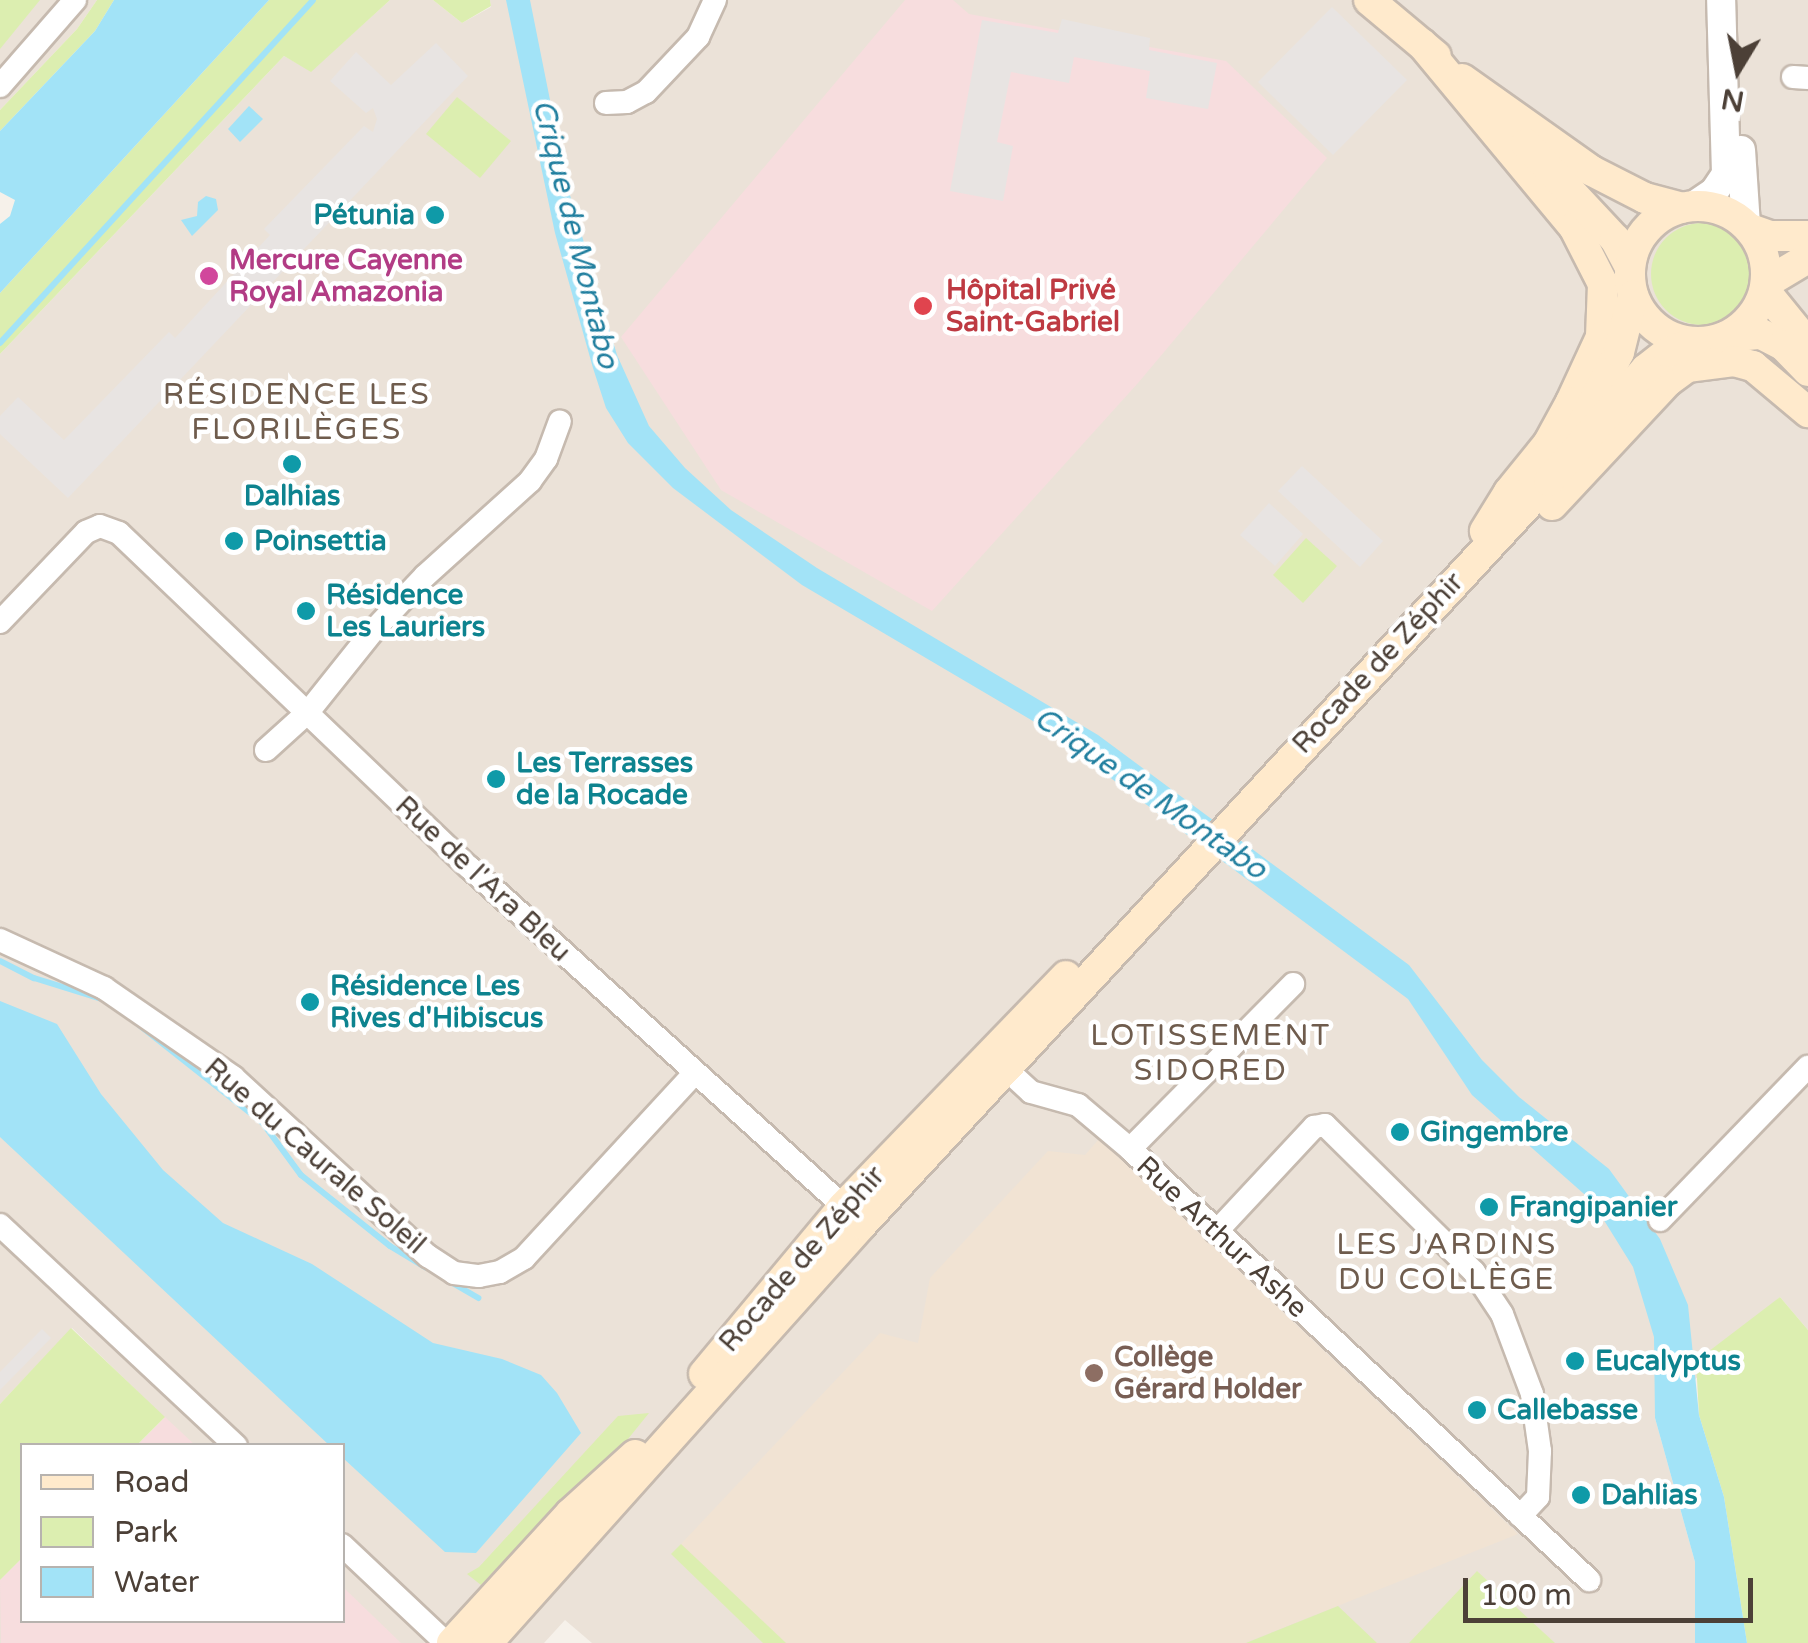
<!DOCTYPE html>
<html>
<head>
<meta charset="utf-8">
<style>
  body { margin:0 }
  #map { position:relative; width:1808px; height:1643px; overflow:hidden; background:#f6f1ea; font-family:"Varela Round",sans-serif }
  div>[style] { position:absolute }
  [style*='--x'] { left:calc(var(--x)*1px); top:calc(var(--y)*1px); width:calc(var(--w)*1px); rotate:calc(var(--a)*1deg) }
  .residential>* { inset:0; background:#ebe2d8 }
  .education>* { inset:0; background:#f1e3d3 }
  .medical>* { inset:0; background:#f7ddde }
  .green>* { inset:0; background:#dceeb0 }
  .round { border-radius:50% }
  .parking>* { inset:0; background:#e8e4e2 }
  .water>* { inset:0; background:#a2e3f7 }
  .stream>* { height:6px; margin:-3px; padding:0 3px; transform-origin:3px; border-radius:3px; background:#a2e3f7 }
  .roads { filter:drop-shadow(2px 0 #c6baaf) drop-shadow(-2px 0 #c6baaf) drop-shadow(0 2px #c6baaf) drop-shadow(0 -2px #c6baaf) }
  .minor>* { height:22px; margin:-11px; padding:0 11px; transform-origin:11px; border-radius:11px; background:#fff }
  .tertiary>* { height:28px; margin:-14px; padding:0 14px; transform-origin:14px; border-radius:14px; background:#fff }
  .secondary>* { height:30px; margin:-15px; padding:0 15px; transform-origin:15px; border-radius:15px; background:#ffeacc }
  .secondary>.ring { margin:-15px; padding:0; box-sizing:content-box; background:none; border:30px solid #ffeacc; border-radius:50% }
  .dots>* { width:28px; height:28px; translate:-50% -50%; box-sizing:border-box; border:5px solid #fff; border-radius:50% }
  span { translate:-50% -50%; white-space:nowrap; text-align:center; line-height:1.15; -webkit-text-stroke:9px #fff; paint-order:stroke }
  .culture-label { font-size:28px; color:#0d838f; font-weight:700 }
  .right { translate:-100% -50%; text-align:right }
  .left { translate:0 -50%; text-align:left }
  .hotel-label { font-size:28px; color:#b23c85; font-weight:700 }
  .health-label { font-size:28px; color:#be3a42; font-weight:700 }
  .street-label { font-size:28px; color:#4c4037 }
  .education-label { font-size:28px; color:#785e54; font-weight:700 }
  .water-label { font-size:30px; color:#217f9f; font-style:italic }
  .neighbourhood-label { font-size:30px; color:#6f5c4d; letter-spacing:2.5px }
  .legend { position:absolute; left:20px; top:1443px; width:325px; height:180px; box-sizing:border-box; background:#fff; border:2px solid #b7b3af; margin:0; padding:12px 18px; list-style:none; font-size:30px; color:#4c4037 }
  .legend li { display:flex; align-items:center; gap:20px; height:50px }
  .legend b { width:50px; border:2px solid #b7b3af }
  .north { position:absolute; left:1688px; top:20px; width:100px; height:100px; -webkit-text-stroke:8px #fff; paint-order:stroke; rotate:190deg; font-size:28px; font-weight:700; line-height:40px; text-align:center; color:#4c4037 }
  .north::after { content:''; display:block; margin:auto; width:35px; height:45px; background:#4c4037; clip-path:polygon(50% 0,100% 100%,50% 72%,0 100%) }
  .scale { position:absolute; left:1463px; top:1578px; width:290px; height:45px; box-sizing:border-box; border:5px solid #4c4037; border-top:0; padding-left:12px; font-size:30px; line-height:35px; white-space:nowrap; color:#4c4037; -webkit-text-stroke:8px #fff; paint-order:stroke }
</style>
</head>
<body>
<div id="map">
  <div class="residential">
    <i style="clip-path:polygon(0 0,97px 0,77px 29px,0 110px)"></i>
    <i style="clip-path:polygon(390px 0,433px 0,462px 23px,491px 7px,490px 0,1808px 0,1808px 1330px,1780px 1297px,1655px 1418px,1695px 1562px,1695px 1643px,592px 1643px,565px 1620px,544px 1643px,0 1643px,0 1580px,22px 1558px,22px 1620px,342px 1620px,342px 1446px,137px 1445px,165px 1418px,72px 1328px,0 1404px,0 354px,284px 56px,311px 71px)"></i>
  </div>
  <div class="education">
    <i style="clip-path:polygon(1099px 1139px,1518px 1534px,1245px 1643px,786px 1643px,681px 1544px,880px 1333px,918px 1343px,930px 1278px,1048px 1151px,1085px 1155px)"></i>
  </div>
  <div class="medical">
    <i style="clip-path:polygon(905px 0,953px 0,969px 14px,1226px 61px,1327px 158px,1138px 383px,932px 611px,721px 490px,621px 337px)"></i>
    <i style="clip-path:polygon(165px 1417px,195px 1445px,137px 1446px)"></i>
    <i style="clip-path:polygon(22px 1558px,22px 1620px,342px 1620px,343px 1587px,401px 1643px,1px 1643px,0 1580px)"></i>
  </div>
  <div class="green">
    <i style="clip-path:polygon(0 0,40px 0,0 49px)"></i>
    <i style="clip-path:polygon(97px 0,114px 0,95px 31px,0 131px,0 110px,77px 29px)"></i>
    <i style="clip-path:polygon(269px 0,390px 0,311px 72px,284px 56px,0 354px,0 293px)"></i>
    <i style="clip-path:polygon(433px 0,490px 0,491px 6px,462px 23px)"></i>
    <i style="clip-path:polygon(457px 97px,511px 141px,480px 178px,426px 134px)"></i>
    <i class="round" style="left:1651px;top:223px;width:102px;height:102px"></i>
    <i style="clip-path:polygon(1306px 538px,1337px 566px,1303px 603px,1273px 575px)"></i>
    <i style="clip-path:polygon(1780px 1297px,1808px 1330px,1808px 1643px,1747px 1643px,1724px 1497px,1699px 1415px,1696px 1361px)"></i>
    <i style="clip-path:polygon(71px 1328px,165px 1417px,137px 1445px,22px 1446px,22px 1558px,0 1580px,0 1404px)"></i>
    <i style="clip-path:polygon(649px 1413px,607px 1465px,571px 1489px,481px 1585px,467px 1574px,479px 1567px,618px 1416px)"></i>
    <i style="clip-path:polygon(681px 1544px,749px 1608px,786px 1643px,763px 1643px,671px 1554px)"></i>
    <i style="clip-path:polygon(1477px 1571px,1555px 1643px,1409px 1643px)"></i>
    <i style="clip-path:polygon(1338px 1606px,1377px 1643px,1245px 1643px,1246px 1643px)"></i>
  </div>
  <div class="parking">
    <i style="clip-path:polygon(1332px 7px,1407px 80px,1333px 155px,1258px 82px)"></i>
    <i style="clip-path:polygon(1062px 19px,1150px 38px,1149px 50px,1217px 63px,1208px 109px,1146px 98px,1150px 71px,1074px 57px,1069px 83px,1011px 72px,997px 142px,1013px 146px,1003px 201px,950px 191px,982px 20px,1058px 33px)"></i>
    <i style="clip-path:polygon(436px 43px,468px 76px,68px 498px,0 434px,0 416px,18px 397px,64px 440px,169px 332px,175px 338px,270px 235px,264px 229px,364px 126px,373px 132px,377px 119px,373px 108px,366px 113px,330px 81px,356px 52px,391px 85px)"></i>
    <i style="clip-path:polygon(1302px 466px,1383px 541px,1360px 567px,1278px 491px)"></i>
    <i style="clip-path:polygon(1269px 503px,1303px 534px,1275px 566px,1240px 535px)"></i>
    <i style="clip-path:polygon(42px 1329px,51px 1338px,0 1390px,0 1372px)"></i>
  </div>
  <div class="water">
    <i style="clip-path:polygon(114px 0,269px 0,0 293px,0 224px,10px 216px,15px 200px,0 192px,0 131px,95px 31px)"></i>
    <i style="clip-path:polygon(506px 0,530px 0,567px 185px,617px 355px,649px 426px,685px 468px,731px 510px,817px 568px,1098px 735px,1409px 965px,1482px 1060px,1519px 1097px,1609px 1169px,1660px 1239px,1688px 1305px,1699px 1415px,1724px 1497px,1747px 1643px,1695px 1643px,1695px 1562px,1655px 1418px,1654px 1337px,1633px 1267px,1592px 1201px,1472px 1095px,1408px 999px,1038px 724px,802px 585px,673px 488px,628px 443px,606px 408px,593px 368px,555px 233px)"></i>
    <i style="clip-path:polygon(249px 106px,263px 119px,240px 142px,228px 129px)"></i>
    <i style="clip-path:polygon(206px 196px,216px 199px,218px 210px,192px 236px,181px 220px,197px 216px,198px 202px)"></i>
    <i style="clip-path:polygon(0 1001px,57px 1024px,101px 1094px,163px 1170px,223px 1223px,312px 1264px,433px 1343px,502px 1359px,541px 1375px,557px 1393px,581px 1433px,476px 1553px,445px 1552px,343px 1458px,342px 1446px,329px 1445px,0 1137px)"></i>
  </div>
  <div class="stream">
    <i style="--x:0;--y:343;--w:464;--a:-47.6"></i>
    <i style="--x:0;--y:961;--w:38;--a:27"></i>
    <i style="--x:34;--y:978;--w:74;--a:17.2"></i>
    <i style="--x:139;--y:1025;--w:157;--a:38.3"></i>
    <i style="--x:262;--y:1122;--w:66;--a:53.7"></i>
    <i style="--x:301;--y:1175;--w:114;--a:38.6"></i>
    <i style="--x:390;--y:1246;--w:41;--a:31"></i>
    <i style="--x:449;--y:1281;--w:34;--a:30"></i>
  </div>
  <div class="roads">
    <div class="minor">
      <i style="--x:1793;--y:77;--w:15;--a:4"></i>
      <i style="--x:0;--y:86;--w:114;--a:-48.9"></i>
      <i style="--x:606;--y:103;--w:21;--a:-3"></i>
      <i style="--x:627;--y:102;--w:21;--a:-28"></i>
      <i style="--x:646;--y:92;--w:76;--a:-46.6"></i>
      <i style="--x:698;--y:37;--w:41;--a:-65.3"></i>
      <i style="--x:0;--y:622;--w:124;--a:-46.3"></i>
      <i style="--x:86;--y:532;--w:15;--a:-23"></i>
      <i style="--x:100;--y:526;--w:20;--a:20"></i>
      <i style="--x:119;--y:533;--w:485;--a:43.7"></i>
      <i style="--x:470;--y:868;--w:515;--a:42.17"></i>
      <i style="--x:266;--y:750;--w:58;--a:-42.2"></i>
      <i style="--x:309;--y:711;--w:101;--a:-51.4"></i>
      <i style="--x:372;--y:632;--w:77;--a:-46.6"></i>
      <i style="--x:425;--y:576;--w:142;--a:-42.1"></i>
      <i style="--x:530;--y:481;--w:27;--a:-54"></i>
      <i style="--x:546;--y:459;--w:40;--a:-69.8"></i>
      <i style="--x:0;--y:940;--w:115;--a:24.8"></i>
      <i style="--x:104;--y:988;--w:157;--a:34.6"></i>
      <i style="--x:233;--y:1077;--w:265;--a:42.6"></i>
      <i style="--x:428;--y:1256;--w:31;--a:33"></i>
      <i style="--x:454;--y:1273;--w:25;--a:7"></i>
      <i style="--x:479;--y:1276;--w:21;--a:-11"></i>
      <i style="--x:500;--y:1272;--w:28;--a:-30"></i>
      <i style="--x:524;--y:1258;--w:249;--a:-47.3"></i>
      <i style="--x:995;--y:1059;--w:49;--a:42.5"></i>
      <i style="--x:1031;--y:1092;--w:49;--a:15.5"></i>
      <i style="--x:1078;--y:1105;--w:68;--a:40.2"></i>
      <i style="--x:1130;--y:1149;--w:630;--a:43.2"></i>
      <i style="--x:1130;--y:1149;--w:232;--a:-45.3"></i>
      <i style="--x:1660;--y:1220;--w:213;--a:-46"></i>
      <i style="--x:0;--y:1225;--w:323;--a:43.1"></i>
      <i style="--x:1216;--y:1232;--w:144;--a:-47"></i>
      <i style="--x:1314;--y:1127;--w:11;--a:-10"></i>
      <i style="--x:1325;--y:1125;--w:209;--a:44.6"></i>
      <i style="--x:1474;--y:1272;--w:50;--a:56.3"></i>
      <i style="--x:1502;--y:1314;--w:85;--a:69.4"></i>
      <i style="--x:1532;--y:1394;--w:58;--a:82"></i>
      <i style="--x:1540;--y:1451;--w:46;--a:92.5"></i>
      <i style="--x:1538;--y:1497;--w:26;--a:133"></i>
      <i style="--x:342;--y:1545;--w:143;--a:43.3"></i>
    </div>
    <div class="tertiary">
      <i style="--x:1741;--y:150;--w:75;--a:86.2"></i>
      <i style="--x:1693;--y:206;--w:25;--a:-34"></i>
      <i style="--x:1714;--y:192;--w:22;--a:-56"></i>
      <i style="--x:1726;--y:174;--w:174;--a:-91.6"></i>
    </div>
    <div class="secondary">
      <i style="--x:1369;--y:0;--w:87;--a:39.9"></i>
      <i style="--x:1422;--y:44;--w:238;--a:50.3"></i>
      <i style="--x:1574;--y:227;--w:64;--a:63"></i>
      <i style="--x:1603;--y:284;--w:53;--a:92.2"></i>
      <i style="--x:1601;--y:337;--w:72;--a:114.8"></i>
      <i style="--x:1571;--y:402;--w:48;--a:118.7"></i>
      <i style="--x:1548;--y:444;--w:62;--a:129.1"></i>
      <i style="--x:1509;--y:492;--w:46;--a:121.6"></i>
      <i style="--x:1462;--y:79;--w:159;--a:35.3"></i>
      <i style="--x:1592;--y:171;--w:59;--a:27"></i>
      <i style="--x:1645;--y:198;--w:38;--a:15"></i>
      <i style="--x:1526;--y:144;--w:130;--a:46.9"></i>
      <i style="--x:1615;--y:239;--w:32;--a:62"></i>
      <i class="ring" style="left:1630px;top:206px;width:106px;height:106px"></i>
      <i style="--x:1750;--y:229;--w:21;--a:19"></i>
      <i style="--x:1770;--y:236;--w:38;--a:0"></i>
      <i style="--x:1766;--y:283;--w:49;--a:-30.8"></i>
      <i style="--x:1765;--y:291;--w:68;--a:50.9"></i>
      <i style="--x:1725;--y:337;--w:36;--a:-5"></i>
      <i style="--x:1761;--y:334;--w:25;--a:27"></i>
      <i style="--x:1783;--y:345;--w:36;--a:46"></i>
      <i style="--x:1581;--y:426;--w:83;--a:-62.8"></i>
      <i style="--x:1619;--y:352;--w:58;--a:-76"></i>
      <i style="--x:1552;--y:505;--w:170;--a:-46.9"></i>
      <i style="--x:1668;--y:381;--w:24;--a:-36"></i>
      <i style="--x:1687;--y:367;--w:47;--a:-7.3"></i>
      <i style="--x:1734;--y:361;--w:20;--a:15"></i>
      <i style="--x:1753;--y:366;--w:72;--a:39.9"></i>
      <i style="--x:704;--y:1374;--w:217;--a:-50.2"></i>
      <i style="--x:843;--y:1207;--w:321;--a:-46"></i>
      <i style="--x:452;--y:1643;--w:175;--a:-47.5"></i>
      <i style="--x:570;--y:1514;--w:88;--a:-42.2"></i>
      <i style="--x:487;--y:1643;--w:562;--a:-48.17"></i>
      <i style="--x:862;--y:1224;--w:1012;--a:-47.24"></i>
      <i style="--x:1549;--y:481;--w:148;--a:-49.1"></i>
      <i style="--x:1646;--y:369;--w:28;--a:-38"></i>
      <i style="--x:1668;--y:352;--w:28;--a:-21"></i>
    </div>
  </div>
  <div class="dots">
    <i style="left:435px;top:215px;background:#0f9aa8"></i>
    <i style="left:209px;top:276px;background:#d1479c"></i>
    <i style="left:923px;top:306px;background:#e0444e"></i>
    <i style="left:292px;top:464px;background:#0f9aa8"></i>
    <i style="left:234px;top:541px;background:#0f9aa8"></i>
    <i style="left:306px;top:611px;background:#0f9aa8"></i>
    <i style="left:496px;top:779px;background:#0f9aa8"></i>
    <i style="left:310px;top:1002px;background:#0f9aa8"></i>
    <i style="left:1400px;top:1132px;background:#0f9aa8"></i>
    <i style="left:1489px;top:1207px;background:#0f9aa8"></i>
    <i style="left:1575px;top:1361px;background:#0f9aa8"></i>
    <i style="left:1094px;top:1373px;background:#8d6e63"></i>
    <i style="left:1477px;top:1410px;background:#0f9aa8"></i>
    <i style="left:1581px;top:1495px;background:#0f9aa8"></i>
  </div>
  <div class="culture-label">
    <span class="right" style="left:415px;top:215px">Pétunia</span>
    <span style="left:292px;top:496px">Dalhias</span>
    <span class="left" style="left:254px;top:541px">Poinsettia</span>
    <span class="left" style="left:326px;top:611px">Résidence<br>Les Lauriers</span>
    <span class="left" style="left:516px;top:779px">Les Terrasses<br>de la Rocade</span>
    <span class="left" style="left:330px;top:1002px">Résidence Les<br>Rives d'Hibiscus</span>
    <span class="left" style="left:1420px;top:1132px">Gingembre</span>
    <span class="left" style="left:1509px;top:1207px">Frangipanier</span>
    <span class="left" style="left:1595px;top:1361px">Eucalyptus</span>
    <span class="left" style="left:1497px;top:1410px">Callebasse</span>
    <span class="left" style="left:1601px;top:1495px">Dahlias</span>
  </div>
  <div class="hotel-label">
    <span class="left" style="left:229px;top:276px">Mercure Cayenne<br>Royal Amazonia</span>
  </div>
  <div class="health-label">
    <span class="left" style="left:946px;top:306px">Hôpital Privé<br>Saint-Gabriel</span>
  </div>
  <div class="street-label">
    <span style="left:1378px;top:663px;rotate:-47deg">Rocade de Zéphir</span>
    <span style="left:483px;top:879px;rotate:43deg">Rue de l'Ara Bleu</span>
    <span style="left:315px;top:1156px;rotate:41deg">Rue du Caurale Soleil</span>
    <span style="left:1222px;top:1237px;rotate:43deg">Rue Arthur Ashe</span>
    <span style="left:802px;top:1259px;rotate:-49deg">Rocade de Zéphir</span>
  </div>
  <div class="education-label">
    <span class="left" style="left:1114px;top:1373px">Collège<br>Gérard Holder</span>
  </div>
  <div class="water-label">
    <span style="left:575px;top:234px;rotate:76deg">Crique de Montabo</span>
    <span style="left:1150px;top:794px;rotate:35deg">Crique de Montabo</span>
  </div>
  <div class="neighbourhood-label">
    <span style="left:297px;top:412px">RÉSIDENCE LES<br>FLORILÈGES</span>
    <span style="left:1211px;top:1053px">LOTISSEMENT<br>SIDORED</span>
    <span style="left:1447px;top:1262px">LES JARDINS<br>DU COLLÈGE</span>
  </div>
  <ul class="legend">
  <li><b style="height:12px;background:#ffeacc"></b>Road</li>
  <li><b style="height:28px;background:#dceeb0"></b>Park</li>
  <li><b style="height:28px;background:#a2e3f7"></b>Water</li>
  </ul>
  <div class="north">N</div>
  <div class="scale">100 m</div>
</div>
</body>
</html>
